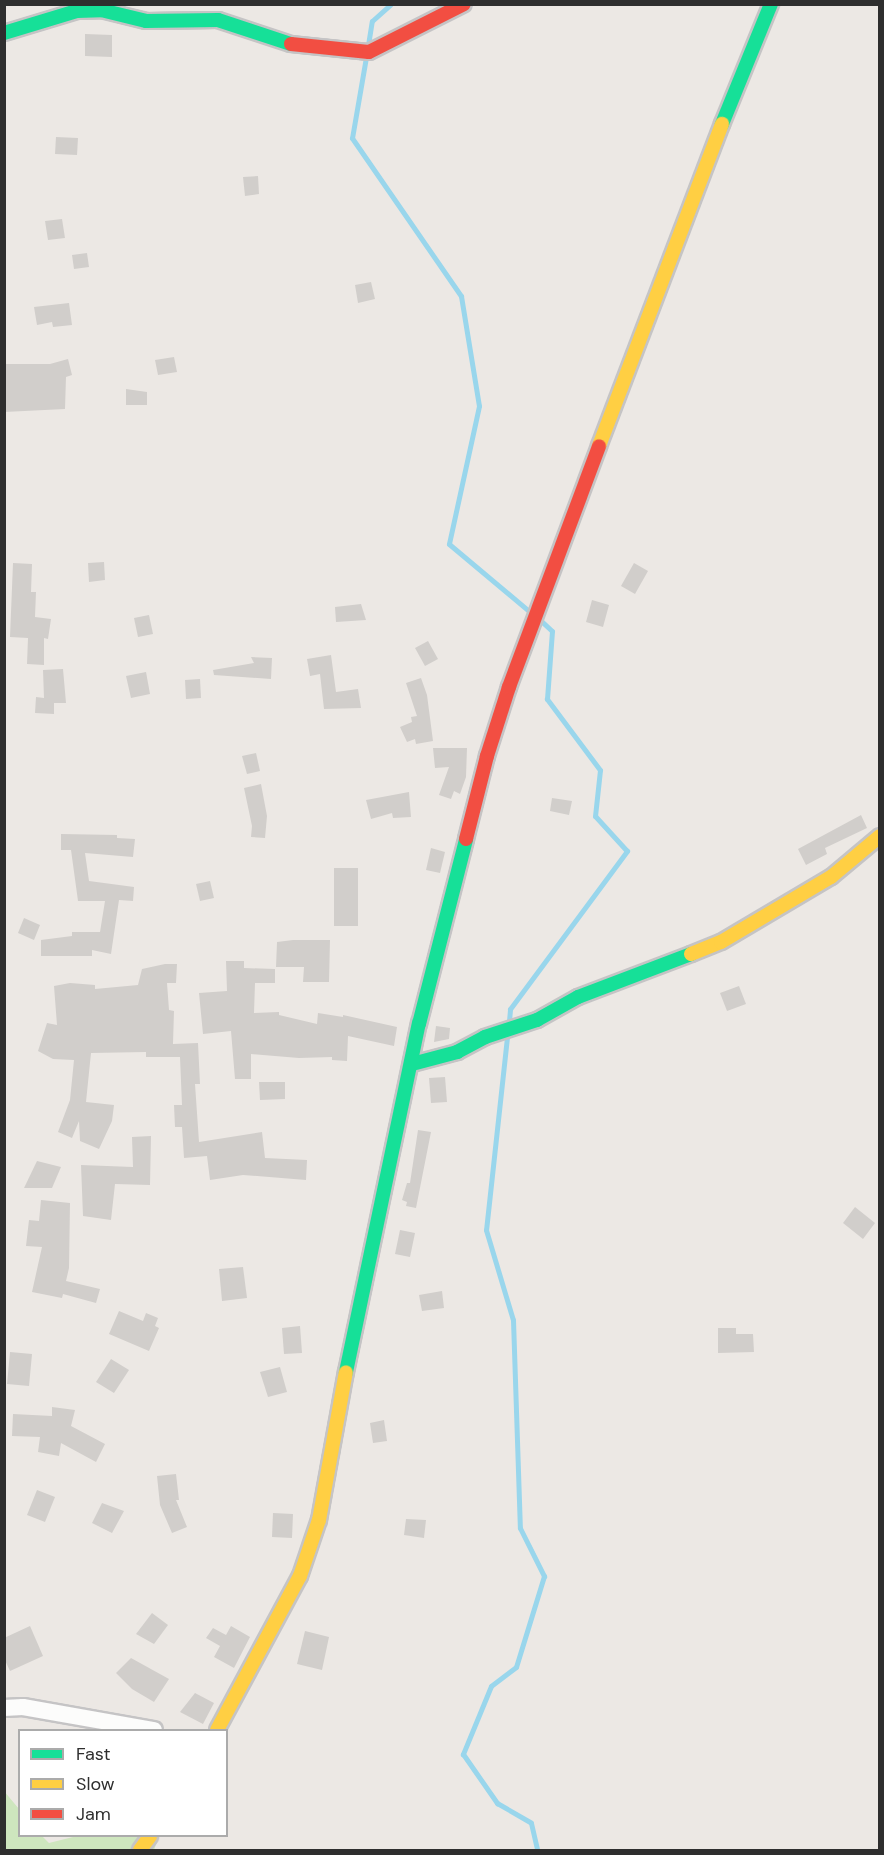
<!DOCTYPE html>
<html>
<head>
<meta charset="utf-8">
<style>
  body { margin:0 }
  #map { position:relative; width:884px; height:1855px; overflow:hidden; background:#ece8e4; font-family:"DM Sans",sans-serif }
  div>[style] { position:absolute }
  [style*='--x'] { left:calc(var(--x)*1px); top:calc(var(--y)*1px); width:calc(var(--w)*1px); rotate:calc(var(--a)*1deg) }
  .green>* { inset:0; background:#cee6be }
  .stream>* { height:5px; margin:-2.5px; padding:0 2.5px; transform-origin:2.5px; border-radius:2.5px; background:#99d6ec }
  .building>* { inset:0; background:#d1cecb }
  .roads { filter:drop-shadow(2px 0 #c5c4c5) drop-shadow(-2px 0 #c5c4c5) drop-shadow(0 2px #c5c4c5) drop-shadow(0 -2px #c5c4c5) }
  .street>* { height:16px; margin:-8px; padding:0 8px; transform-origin:8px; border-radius:8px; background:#fcfcfb }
  .fast>* { height:14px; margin:-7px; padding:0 7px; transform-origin:7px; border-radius:7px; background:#16e098 }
  .slow>* { height:14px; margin:-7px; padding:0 7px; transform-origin:7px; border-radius:7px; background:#ffcf43 }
  .jam>* { height:14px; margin:-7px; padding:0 7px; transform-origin:7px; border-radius:7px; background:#f24e42 }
  span { translate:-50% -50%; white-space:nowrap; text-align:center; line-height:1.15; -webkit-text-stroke:5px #fff; paint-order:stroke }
  .frame { position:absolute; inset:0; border:6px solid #2e2e2e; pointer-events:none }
  .legend { position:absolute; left:18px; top:1729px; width:210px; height:108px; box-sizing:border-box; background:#fff; border:2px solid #ababab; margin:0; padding:8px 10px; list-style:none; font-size:18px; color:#2e2e2e }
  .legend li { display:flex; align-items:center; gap:12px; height:30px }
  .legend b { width:30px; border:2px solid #ababab }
</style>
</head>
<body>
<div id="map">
  <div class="green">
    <i style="clip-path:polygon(4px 1791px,19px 1809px,20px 1836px,42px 1836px,49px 1843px,77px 1836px,159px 1836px,154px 1850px,5px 1850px)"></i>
  </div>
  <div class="stream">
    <i style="--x:368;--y:45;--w:24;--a:-81"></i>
    <i style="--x:372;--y:21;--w:25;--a:-42"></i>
    <i style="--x:366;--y:57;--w:82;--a:99.8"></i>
    <i style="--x:352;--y:138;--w:192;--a:55.4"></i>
    <i style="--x:461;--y:296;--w:111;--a:80.7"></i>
    <i style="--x:479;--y:406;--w:141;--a:102.3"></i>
    <i style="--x:449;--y:544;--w:106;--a:40"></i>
    <i style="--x:509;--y:1021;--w:12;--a:-85"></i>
    <i style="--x:510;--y:1009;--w:197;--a:-53.5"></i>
    <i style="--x:627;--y:851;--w:47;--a:-132.4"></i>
    <i style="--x:595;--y:816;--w:46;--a:-83.8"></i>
    <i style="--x:600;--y:770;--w:89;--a:-126.7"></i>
    <i style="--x:547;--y:699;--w:68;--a:-85.8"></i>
    <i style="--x:552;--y:631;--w:16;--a:-137"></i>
    <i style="--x:507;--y:1037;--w:194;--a:96.2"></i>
    <i style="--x:486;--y:1230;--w:94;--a:73.3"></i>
    <i style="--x:513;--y:1320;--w:208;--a:88.1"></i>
    <i style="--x:520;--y:1528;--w:54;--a:63.4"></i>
    <i style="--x:544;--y:1576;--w:95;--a:107.1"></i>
    <i style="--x:516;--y:1667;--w:31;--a:143"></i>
    <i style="--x:491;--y:1686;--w:74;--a:112.4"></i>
    <i style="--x:463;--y:1754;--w:60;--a:55.2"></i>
    <i style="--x:497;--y:1803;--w:39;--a:30"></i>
    <i style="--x:531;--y:1823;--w:28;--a:77"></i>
  </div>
  <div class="building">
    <i style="clip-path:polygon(85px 34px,112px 35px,112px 57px,85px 56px)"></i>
    <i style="clip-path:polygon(56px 137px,78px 138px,77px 155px,55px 154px)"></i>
    <i style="clip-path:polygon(258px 176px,259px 194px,245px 196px,243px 177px)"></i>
    <i style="clip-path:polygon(62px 219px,65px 238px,48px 240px,45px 221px)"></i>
    <i style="clip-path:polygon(87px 253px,89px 267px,74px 269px,72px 255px)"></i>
    <i style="clip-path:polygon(371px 282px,375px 299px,358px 303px,355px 285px)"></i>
    <i style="clip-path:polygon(69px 303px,72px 325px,53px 327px,52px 322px,37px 325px,34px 307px)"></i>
    <i style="clip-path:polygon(174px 357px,177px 372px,158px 375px,155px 360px)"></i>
    <i style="clip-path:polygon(68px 359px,72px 375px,66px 377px,65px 409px,4px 412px,4px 364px,50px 364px)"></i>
    <i style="clip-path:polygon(126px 389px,147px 392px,147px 405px,126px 405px)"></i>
    <i style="clip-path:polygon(104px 562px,105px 580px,89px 582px,88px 563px)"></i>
    <i style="clip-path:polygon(13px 563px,32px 564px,31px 592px,36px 592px,35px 617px,51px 619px,48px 639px,44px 638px,44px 665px,27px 664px,28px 638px,10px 637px)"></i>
    <i style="clip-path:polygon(634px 563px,648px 571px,635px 594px,621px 586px)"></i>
    <i style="clip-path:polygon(592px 600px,609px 605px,603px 627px,586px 622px)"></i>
    <i style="clip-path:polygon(361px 604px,366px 620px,336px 622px,335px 607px)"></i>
    <i style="clip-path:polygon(149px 615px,153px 634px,138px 637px,134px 618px)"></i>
    <i style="clip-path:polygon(428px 641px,438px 659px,425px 666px,415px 648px)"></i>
    <i style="clip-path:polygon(331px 655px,336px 692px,358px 689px,361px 708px,324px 709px,320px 674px,310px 676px,307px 659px)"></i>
    <i style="clip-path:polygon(251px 657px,272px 658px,271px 679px,214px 675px,213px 670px,254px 663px)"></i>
    <i style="clip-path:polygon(63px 669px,66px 703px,54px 703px,54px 714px,35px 713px,36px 697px,44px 698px,43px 670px)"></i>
    <i style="clip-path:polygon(146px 672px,150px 694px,131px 698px,126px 676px)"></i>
    <i style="clip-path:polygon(421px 678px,427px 695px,433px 741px,416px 744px,415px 739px,407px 742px,400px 727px,412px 722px,411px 717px,417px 716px,406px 683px)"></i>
    <i style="clip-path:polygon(200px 679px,201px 698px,186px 699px,185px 680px)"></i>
    <i style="clip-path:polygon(433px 748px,467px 748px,466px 777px,460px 794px,454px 791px,451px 799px,439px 795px,449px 767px,435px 768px)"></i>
    <i style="clip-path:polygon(256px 753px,260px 771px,247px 774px,242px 756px)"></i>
    <i style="clip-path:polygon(261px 784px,267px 816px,265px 838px,251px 837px,252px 826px,244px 788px)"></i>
    <i style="clip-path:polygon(409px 792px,411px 817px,393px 818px,392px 813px,371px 819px,366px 800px)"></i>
    <i style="clip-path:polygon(552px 798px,572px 801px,569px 815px,550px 811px)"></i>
    <i style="clip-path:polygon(861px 815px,867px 828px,825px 848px,827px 854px,806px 865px,798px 849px)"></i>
    <i style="clip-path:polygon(61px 834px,117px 835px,117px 838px,135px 839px,133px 857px,85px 853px,89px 881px,134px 887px,133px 901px,119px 900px,111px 954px,92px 950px,92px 956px,41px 956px,41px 940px,72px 936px,72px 932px,100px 932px,105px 901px,78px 901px,71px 850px,61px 850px)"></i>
    <i style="clip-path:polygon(431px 848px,445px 852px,440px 873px,426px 870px)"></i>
    <i style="clip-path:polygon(334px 868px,358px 868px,358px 926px,334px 926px)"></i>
    <i style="clip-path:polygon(210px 881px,214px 898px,200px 901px,196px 884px)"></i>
    <i style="clip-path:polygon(24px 918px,40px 925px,34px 940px,18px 933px)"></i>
    <i style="clip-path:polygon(293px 940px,330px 940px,329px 982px,303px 982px,304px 967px,276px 967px,277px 942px)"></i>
    <i style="clip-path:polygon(226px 961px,244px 961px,244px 968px,275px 969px,275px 983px,255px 983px,254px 1013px,279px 1012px,279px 1015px,317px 1024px,318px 1013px,343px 1017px,343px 1015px,397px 1027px,394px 1046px,348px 1036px,347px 1061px,332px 1060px,332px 1057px,299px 1058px,251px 1054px,251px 1079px,235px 1079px,231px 1031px,203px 1034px,199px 993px,227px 991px)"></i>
    <i style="clip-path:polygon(165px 964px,177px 964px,176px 983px,167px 983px,169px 1010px,174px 1011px,173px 1044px,198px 1043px,200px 1084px,195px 1084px,199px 1142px,262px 1132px,265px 1158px,307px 1160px,306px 1180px,243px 1175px,210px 1180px,207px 1156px,184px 1158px,182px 1127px,175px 1127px,174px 1105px,182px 1105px,180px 1057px,146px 1057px,146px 1052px,91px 1053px,86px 1102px,114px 1105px,112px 1121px,99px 1149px,80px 1141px,79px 1121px,72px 1138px,58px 1132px,70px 1100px,74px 1060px,53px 1059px,38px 1051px,47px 1023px,57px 1025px,54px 986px,70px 983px,95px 985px,95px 989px,138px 985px,142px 969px)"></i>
    <i style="clip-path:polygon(739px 986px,746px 1004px,727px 1011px,720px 993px)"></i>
    <i style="clip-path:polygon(436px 1026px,450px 1028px,449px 1039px,434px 1042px)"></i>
    <i style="clip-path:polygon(445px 1077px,447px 1102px,431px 1103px,429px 1078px)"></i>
    <i style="clip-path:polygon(259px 1082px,285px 1082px,285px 1099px,260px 1100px)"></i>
    <i style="clip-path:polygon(418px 1130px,431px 1132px,416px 1208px,406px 1206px,407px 1202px,402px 1200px,407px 1183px,410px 1183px)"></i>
    <i style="clip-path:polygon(151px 1136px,150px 1185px,115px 1184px,111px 1220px,83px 1216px,81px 1165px,133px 1167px,132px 1137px)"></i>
    <i style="clip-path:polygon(37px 1161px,61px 1167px,52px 1188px,24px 1188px)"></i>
    <i style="clip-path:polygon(41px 1200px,70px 1203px,69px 1268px,66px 1281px,100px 1289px,96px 1303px,63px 1294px,62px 1298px,32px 1292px,42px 1247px,26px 1246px,29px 1220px,39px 1221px)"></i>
    <i style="clip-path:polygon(855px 1207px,875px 1223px,863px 1239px,843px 1223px)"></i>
    <i style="clip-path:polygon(400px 1230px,415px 1233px,410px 1257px,395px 1254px)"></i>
    <i style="clip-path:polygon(243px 1267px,247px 1298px,222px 1301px,219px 1269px)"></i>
    <i style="clip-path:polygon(442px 1291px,444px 1308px,422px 1311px,419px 1295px)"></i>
    <i style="clip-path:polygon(119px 1311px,143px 1321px,146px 1313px,158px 1318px,155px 1326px,159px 1328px,149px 1351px,109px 1334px)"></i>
    <i style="clip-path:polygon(300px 1326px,302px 1353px,284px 1354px,282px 1328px)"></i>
    <i style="clip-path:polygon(718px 1328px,736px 1328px,736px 1334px,753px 1334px,754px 1352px,718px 1353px)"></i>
    <i style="clip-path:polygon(10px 1352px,32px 1354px,29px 1386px,7px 1384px)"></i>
    <i style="clip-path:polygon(111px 1359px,129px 1370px,114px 1393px,96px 1382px)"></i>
    <i style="clip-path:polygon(280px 1367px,287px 1392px,268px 1397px,260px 1372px)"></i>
    <i style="clip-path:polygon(52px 1407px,75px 1410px,71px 1426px,105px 1444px,96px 1462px,61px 1443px,59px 1456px,38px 1452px,40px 1437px,12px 1436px,13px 1414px,52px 1416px)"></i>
    <i style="clip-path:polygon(384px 1420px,387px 1441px,373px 1443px,370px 1423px)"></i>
    <i style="clip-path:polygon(176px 1474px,179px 1500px,176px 1500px,187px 1527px,172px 1533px,160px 1505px,157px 1476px)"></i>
    <i style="clip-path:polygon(37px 1490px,55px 1497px,45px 1522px,27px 1515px)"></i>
    <i style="clip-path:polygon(102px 1503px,124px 1511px,112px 1533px,92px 1523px)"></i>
    <i style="clip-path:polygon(273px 1513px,293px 1514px,292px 1538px,272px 1537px)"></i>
    <i style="clip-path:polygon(406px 1519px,426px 1520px,424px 1538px,404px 1535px)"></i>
    <i style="clip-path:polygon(152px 1613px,168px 1625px,154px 1644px,136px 1634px)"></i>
    <i style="clip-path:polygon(30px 1626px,43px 1656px,10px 1671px,4px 1658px,4px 1638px)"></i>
    <i style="clip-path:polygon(231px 1626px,250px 1637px,234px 1668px,214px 1657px,220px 1646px,206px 1638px,213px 1628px,226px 1635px)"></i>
    <i style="clip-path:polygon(305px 1631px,329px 1637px,322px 1670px,297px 1664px)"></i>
    <i style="clip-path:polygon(131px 1658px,169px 1679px,154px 1702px,132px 1689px,116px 1673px)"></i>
    <i style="clip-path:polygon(195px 1693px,214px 1703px,203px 1724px,180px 1712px)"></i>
  </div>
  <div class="roads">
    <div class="street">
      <i style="--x:4;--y:1708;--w:19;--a:-3"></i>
      <i style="--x:23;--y:1707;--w:133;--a:10"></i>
    </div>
    <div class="fast">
      <i style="--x:4;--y:33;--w:76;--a:-16.8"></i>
      <i style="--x:77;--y:11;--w:24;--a:-2"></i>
      <i style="--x:101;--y:10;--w:46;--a:13.7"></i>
      <i style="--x:146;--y:21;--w:72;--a:-0.8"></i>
      <i style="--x:218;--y:20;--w:77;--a:18.2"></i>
      <i style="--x:722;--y:124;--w:130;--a:-67.8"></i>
      <i style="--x:412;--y:1064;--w:47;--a:-14.9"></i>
      <i style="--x:457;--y:1052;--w:32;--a:-28"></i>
      <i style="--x:485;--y:1037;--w:55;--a:-18.1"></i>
      <i style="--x:537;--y:1020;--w:47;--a:-29.3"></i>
      <i style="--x:578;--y:997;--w:121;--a:-20.8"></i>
      <i style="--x:346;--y:1372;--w:356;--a:-78.2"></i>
      <i style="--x:419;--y:1024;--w:191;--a:-75.7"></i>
    </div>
    <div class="slow">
      <i style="--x:599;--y:446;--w:345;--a:-69.1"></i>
      <i style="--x:691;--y:954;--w:32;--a:-22"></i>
      <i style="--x:721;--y:942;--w:128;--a:-30.6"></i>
      <i style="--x:831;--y:877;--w:64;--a:-39.9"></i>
      <i style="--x:217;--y:1730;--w:175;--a:-61.7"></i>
      <i style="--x:300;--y:1576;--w:59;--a:-71.3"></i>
      <i style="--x:319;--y:1520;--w:150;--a:-79.7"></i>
      <i style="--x:140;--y:1850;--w:17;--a:-54"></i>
    </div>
    <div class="jam">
      <i style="--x:291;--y:44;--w:78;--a:5.9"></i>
      <i style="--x:369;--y:52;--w:106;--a:-26.8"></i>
      <i style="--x:466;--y:839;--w:86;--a:-75.8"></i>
      <i style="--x:487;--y:756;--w:72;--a:-72.3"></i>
      <i style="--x:509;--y:687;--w:257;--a:-69.5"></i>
    </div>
  </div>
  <div class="frame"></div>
  <ul class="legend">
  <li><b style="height:8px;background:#16e098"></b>Fast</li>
  <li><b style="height:8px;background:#ffcf43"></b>Slow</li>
  <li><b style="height:8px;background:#f24e42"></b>Jam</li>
  </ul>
</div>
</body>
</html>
